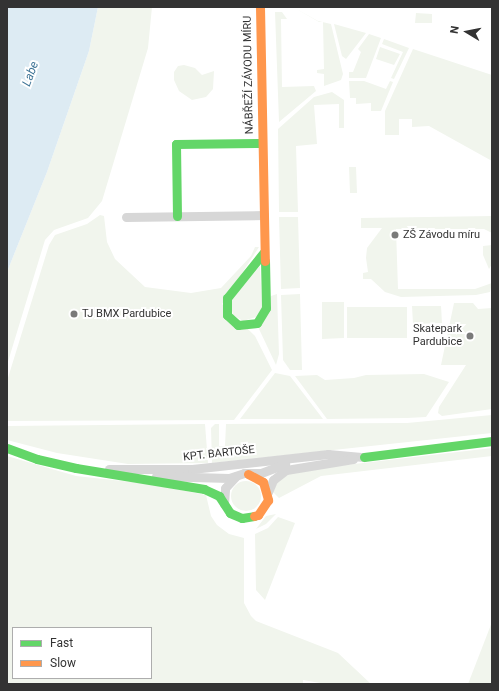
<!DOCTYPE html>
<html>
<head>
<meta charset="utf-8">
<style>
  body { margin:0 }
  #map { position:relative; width:499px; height:691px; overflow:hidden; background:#fff; font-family:Roboto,sans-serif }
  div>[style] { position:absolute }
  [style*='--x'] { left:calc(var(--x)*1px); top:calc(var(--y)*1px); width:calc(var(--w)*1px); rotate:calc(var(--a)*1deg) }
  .green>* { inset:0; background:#f1f5ed }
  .round { border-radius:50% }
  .water>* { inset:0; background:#ddebf3 }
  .street>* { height:9px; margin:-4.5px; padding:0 4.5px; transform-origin:4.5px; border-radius:4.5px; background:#d7d7d7 }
  .fast>* { height:9px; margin:-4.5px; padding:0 4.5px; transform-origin:4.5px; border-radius:4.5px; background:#63d668 }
  .slow>* { height:9px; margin:-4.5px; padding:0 4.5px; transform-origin:4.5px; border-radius:4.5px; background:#ff974d }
  .dots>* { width:11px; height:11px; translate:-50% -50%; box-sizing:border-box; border:2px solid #fff; border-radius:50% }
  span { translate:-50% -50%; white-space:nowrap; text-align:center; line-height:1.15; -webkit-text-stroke:4px #fff; paint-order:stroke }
  .street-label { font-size:11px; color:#333 }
  .poi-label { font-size:11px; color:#333 }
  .left { translate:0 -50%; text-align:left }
  .right { translate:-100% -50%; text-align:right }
  .water-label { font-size:12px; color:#3f7597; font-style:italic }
  .frame { position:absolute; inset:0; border:8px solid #333; pointer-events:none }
  .legend { position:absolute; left:12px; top:627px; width:140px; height:52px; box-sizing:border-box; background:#fff; border:1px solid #adadad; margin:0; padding:5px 7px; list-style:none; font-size:12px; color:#333 }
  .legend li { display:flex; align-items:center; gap:8px; height:20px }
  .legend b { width:20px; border:1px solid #adadad }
  .north { position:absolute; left:447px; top:12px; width:40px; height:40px; -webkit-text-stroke:3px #fff; paint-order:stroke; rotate:280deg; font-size:11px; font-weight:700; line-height:16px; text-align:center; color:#333 }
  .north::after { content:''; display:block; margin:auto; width:14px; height:18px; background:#333; clip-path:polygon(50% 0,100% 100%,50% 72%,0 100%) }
</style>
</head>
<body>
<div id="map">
  <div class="green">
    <i style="clip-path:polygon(98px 7px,152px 7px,148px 48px,102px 201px,88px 218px,54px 230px,45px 240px,7px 365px,7px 272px,47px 172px,89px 51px)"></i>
    <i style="clip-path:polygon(293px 7px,318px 21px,331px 24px,343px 74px,341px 80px,324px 86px,324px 74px,317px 73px,317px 70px,324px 69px,323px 22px,319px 22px)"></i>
    <i style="clip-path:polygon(275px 12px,282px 12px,287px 19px,281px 19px,282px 87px,314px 86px,316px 91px,279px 122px)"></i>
    <i style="clip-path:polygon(416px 13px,432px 14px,432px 23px,415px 23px)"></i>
    <i style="clip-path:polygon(334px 24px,366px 33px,346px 59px,342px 56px)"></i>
    <i style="clip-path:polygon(369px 34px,381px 38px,366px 78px,349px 78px,349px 72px,353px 72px,361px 52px,358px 49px)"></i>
    <i style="clip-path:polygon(384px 39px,409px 48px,394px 79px,391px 78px,403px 52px,382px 44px)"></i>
    <i style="clip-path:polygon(380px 47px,400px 54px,394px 65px,376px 59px)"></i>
    <i style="clip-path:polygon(413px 49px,492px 75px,492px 161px,429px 126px,412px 127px,412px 119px,399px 119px,399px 135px,385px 135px,385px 111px)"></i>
    <i style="clip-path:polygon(184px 65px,195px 68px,202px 75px,214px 71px,213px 89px,206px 97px,192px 100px,179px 91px,174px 80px,174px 72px,178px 66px)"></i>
    <i style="clip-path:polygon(349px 81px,364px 81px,386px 89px,390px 81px,393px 82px,381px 111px,371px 111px,371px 103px,356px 104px,356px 98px,350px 98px)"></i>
    <i style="clip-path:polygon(332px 92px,344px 100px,344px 128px,339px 128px,339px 104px,314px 105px,317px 144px,296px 146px,298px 212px,279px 212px,278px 129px,314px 97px)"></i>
    <i style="clip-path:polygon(349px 167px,356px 167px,357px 193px,350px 193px)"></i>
    <i style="clip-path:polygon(100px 215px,104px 216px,107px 242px,115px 259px,145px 287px,191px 293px,221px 288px,251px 256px,255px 247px,259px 247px,222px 304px,255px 336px,272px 370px,234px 420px,7px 421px,7px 381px,49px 245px,55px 235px,87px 224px)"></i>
    <i style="clip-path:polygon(492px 216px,492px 233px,484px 229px,396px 229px,398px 289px,475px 289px,492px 283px,490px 292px,476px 295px,401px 297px,385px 292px,371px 279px,363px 279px,363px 273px,368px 272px,366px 258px,367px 248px,382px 228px,361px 228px,361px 218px)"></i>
    <i style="clip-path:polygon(279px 217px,298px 217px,300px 288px,281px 289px)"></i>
    <i style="clip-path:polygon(492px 245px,492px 264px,489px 269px,483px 255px,483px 246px)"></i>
    <i style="clip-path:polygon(260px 266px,262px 308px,256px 317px,243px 321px,233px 315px,230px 301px)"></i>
    <i style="clip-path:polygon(277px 294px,279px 354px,276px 365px,259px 329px,271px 296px)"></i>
    <i style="clip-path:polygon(300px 294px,302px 370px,290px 370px,283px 360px,281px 295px)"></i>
    <i style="clip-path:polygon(322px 302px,344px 302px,344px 338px,322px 339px)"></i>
    <i style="clip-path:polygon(454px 303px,473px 303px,478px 309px,492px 308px,492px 409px,442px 416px,438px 413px,439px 407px,466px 365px,441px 365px)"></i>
    <i style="clip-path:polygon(412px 306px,441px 306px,442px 323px,413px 324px)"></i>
    <i style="clip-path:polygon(347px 307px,407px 307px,407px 338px,347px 338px)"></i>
    <i style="clip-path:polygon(275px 373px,290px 376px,323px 419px,240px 419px)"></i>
    <i style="clip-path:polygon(424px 374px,449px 382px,426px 417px,407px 418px,327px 419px,295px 376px,317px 375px,325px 380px,354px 378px,366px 375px)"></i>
    <i style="clip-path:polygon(492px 415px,492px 433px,212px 463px,211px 428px,215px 424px,219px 424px,219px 446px,225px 446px,226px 424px,407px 423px)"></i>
    <i style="clip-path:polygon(205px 424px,208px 463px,128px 464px,57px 453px,7px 440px,7px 426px)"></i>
    <i style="clip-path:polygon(492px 448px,492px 456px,321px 476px,279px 498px,273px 492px,278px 481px,294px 471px)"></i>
    <i style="clip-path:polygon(evenodd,7px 456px,76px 476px,150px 484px,206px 495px,211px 516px,217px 525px,229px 534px,244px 538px,244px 603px,251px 616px,256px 621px,338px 653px,371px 684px,326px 684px,303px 680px,303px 684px,7px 684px,7px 456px,13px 628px,151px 628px,151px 678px,13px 678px,13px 628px)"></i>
    <i class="round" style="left:231px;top:481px;width:30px;height:30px"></i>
    <i style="clip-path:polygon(276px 514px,266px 524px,256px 529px,266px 516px)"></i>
    <i style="clip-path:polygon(278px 517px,295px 523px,265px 600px,256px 590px,255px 534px,268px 528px)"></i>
    <i style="clip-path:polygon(492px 622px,492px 684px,468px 684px)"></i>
  </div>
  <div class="water">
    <i style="clip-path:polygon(7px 7px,98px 7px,89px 51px,47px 172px,7px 272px)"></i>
  </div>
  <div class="street">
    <i style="--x:126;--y:217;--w:138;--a:-0.8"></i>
    <i style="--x:109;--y:469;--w:83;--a:0"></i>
    <i style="--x:192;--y:469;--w:137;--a:-6.3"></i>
    <i style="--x:328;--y:454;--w:36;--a:5"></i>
    <i style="--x:156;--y:476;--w:73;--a:1.6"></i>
    <i style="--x:229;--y:478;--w:16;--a:-18"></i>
    <i style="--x:244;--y:473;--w:17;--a:0"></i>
    <i style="--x:261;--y:473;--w:26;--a:-21"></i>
    <i style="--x:268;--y:492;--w:13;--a:-67"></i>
    <i style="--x:273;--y:480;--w:16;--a:-38"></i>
    <i style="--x:286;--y:470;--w:68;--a:-9.3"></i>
    <i style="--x:224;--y:504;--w:16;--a:-86"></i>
    <i style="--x:225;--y:488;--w:16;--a:-47"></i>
  </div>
  <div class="fast">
    <i style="--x:177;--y:216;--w:72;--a:-90.8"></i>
    <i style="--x:176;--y:144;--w:86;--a:-0.7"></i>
    <i style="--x:264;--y:252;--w:59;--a:128.8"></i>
    <i style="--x:227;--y:298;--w:17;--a:90"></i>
    <i style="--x:227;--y:315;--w:15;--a:42"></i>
    <i style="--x:238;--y:325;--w:19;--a:-6"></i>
    <i style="--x:257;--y:323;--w:17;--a:-59"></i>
    <i style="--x:266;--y:308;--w:47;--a:-91.2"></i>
    <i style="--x:7;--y:448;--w:32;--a:20"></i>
    <i style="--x:37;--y:459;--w:40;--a:13"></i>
    <i style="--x:76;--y:468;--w:130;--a:9.3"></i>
    <i style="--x:204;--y:489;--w:17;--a:25"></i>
    <i style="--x:219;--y:496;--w:20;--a:57"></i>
    <i style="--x:230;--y:513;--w:13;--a:23"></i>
    <i style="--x:242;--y:518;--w:12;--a:-9"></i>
    <i style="--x:364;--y:457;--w:129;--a:-7.1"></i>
  </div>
  <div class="slow">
    <i style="--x:260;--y:7;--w:254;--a:88.9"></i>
    <i style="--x:248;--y:474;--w:17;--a:28"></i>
    <i style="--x:263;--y:482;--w:19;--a:74"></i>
    <i style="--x:268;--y:500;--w:18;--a:124"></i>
    <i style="--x:258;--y:515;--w:4;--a:166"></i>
  </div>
  <div class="dots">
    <i style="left:395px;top:235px;background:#7a7a7a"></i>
    <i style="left:74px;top:314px;background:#7a7a7a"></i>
    <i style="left:470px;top:336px;background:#7a7a7a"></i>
  </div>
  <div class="street-label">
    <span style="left:249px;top:75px;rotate:-91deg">NÁBŘEŽÍ ZÁVODU MÍRU</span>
    <span style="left:219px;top:454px;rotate:-6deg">KPT. BARTOŠE</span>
  </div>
  <div class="poi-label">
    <span class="left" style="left:403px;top:235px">ZŠ Závodu míru</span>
    <span class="left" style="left:82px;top:314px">TJ BMX Pardubice</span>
    <span class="right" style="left:462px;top:336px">Skatepark<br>Pardubice</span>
  </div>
  <div class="water-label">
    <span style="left:31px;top:74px;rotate:-70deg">Labe</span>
  </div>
  <div class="frame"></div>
  <ul class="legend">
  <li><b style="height:5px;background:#63d668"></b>Fast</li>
  <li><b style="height:5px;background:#ff974d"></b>Slow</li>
  </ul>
  <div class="north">N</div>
</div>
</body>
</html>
